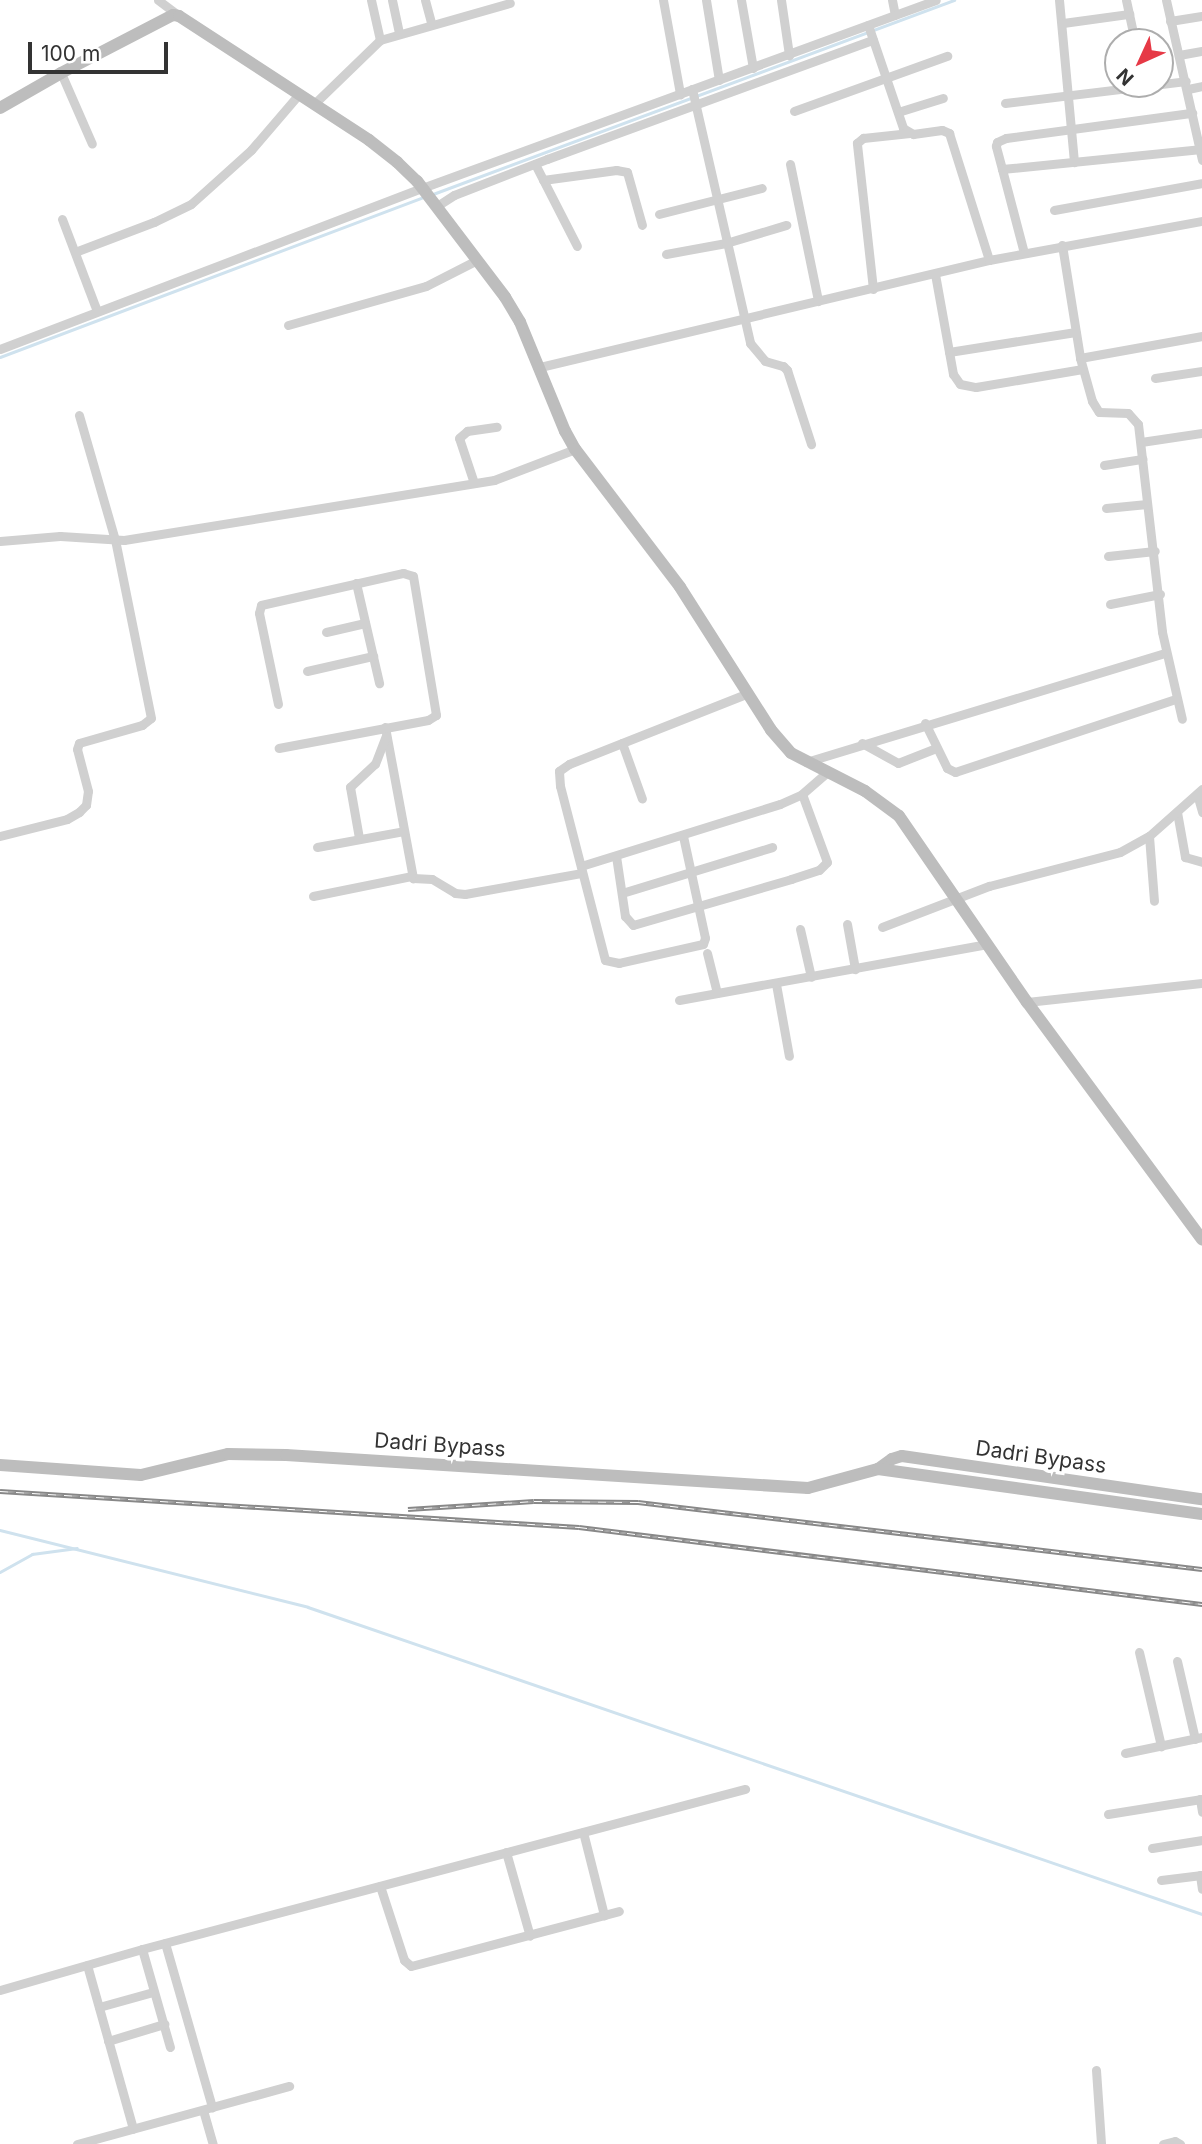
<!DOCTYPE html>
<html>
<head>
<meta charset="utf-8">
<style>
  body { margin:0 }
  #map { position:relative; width:1202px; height:2144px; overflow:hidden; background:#fff; font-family:Inter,sans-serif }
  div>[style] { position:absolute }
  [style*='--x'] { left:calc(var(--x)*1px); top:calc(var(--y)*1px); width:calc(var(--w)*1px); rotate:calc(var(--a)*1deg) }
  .stream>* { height:2.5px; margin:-1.25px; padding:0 1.25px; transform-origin:1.25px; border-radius:1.25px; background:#cfe2ee }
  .street>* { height:9px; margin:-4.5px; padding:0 4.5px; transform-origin:4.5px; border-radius:4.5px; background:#d0d0d0 }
  .secondary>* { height:12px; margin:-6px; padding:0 6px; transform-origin:6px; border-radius:6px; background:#bdbdbd }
  .rail>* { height:5px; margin-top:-2.5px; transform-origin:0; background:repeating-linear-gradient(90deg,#fff 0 8px,#888 0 16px); box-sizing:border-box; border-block:2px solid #888 }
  span { translate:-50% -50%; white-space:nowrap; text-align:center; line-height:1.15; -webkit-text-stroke:7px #fff; paint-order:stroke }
  .street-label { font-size:21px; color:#333 }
  .north { position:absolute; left:1104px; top:28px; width:70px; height:70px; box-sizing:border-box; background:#fff; border:2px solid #adadad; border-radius:50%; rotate:225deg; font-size:19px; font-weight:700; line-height:28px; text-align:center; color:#333 }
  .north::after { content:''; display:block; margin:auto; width:24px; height:32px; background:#e63946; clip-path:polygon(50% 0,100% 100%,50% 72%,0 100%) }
  .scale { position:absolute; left:28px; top:42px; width:140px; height:32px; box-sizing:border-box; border:4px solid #333; border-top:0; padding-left:9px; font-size:21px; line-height:24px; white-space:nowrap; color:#333; -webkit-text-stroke:5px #fff; paint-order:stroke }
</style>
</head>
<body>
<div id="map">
  <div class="stream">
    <i style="--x:433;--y:194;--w:556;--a:-20.42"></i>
    <i style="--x:0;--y:357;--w:452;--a:-20.7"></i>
    <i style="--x:0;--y:1530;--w:317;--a:14"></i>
    <i style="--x:308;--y:1607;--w:945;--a:18.95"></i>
    <i style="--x:0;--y:1572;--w:37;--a:-29"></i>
    <i style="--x:32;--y:1554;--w:45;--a:-7.6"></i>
  </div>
  <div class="street">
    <i style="--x:158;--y:0;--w:26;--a:37"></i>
    <i style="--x:371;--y:0;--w:41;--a:77.3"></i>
    <i style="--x:392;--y:0;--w:34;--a:78"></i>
    <i style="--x:425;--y:0;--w:24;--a:75"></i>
    <i style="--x:663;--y:0;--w:96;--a:79.7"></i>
    <i style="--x:706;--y:0;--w:81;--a:80.8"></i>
    <i style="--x:741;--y:0;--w:69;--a:80"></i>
    <i style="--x:781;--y:0;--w:56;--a:81.7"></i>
    <i style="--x:892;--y:0;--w:15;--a:79"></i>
    <i style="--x:1059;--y:0;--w:163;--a:84.7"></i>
    <i style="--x:1126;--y:0;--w:43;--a:77.9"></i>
    <i style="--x:1166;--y:0;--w:164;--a:77.3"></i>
    <i style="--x:1170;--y:21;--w:32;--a:-9"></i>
    <i style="--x:1063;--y:23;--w:67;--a:-7.8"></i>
    <i style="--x:868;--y:25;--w:109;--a:71.2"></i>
    <i style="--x:903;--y:128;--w:12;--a:31"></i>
    <i style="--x:913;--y:134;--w:29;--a:-8"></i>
    <i style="--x:942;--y:130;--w:8;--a:23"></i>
    <i style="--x:949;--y:133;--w:133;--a:72.5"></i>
    <i style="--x:1179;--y:55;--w:23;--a:-10"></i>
    <i style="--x:61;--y:73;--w:77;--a:66.4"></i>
    <i style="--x:692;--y:89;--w:261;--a:77.1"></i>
    <i style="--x:750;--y:343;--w:23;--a:50"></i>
    <i style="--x:765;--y:361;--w:19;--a:16"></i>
    <i style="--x:783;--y:366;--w:6;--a:45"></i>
    <i style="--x:787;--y:370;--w:78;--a:72"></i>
    <i style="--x:1188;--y:89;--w:14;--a:-12"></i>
    <i style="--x:1005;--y:103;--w:182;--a:-6.9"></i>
    <i style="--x:314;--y:104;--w:92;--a:-44.1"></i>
    <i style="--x:380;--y:40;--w:135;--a:-15.9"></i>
    <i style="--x:794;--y:111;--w:163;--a:-19.8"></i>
    <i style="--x:898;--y:112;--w:47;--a:-17.3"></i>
    <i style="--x:535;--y:164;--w:92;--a:62.9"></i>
    <i style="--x:790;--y:164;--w:140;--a:78.4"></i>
    <i style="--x:1002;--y:169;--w:24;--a:-105"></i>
    <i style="--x:996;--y:146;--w:4;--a:-76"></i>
    <i style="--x:997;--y:142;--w:10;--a:-24"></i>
    <i style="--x:1006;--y:138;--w:188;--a:-7.7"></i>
    <i style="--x:543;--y:180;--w:74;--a:-7.8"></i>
    <i style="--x:616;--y:170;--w:11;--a:10"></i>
    <i style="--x:627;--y:172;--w:55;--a:74.2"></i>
    <i style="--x:437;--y:206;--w:20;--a:-33"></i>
    <i style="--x:454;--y:195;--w:100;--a:-21.2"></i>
    <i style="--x:547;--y:159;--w:347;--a:-20.1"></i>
    <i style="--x:1054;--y:210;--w:150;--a:-10.3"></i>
    <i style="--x:659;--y:214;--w:106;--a:-14.2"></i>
    <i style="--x:62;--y:219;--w:98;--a:69.2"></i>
    <i style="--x:1062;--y:245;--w:114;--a:80.9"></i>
    <i style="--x:1080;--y:358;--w:45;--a:74.4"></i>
    <i style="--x:1092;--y:401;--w:13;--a:58"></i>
    <i style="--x:1099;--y:412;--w:29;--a:2"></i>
    <i style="--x:1128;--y:413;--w:15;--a:48"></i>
    <i style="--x:1138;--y:424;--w:209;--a:83.4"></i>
    <i style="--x:1162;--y:632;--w:89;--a:77.1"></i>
    <i style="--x:75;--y:252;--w:85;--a:-20.8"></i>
    <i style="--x:154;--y:222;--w:41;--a:-25.9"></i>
    <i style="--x:191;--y:204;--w:81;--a:-42"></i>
    <i style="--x:251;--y:150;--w:74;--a:-49.4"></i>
    <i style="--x:1024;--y:253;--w:87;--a:-104.7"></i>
    <i style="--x:1002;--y:169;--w:201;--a:-5.7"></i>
    <i style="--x:666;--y:254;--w:61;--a:-10.4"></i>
    <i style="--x:726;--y:243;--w:63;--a:-16.7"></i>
    <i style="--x:935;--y:274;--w:102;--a:79.8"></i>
    <i style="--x:953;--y:374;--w:12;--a:55"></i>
    <i style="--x:960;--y:384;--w:16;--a:11"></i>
    <i style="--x:976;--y:387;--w:108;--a:-9.6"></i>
    <i style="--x:873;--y:289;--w:147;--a:-96.3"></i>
    <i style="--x:857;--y:143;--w:8;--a:-40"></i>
    <i style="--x:863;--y:138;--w:47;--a:-6.1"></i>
    <i style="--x:288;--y:325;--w:143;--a:-15.8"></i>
    <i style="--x:426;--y:286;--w:57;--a:-27"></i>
    <i style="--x:0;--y:349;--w:452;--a:-20.9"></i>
    <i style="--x:422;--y:188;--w:547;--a:-20.09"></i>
    <i style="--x:949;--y:352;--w:128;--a:-9"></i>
    <i style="--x:1080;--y:358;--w:124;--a:-10.2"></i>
    <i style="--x:540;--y:367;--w:462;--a:-13.4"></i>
    <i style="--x:989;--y:260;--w:217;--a:-10.4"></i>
    <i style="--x:1155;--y:378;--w:48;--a:-8.5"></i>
    <i style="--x:1141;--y:442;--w:62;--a:-8.4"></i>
    <i style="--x:1104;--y:465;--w:39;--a:-9"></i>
    <i style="--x:474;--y:483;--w:47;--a:-108.4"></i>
    <i style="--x:459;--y:438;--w:11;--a:-41"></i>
    <i style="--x:467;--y:431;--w:30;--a:-8"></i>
    <i style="--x:1106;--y:508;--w:41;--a:-5.6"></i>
    <i style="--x:0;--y:541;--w:60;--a:-4.8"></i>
    <i style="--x:60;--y:536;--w:64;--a:3.6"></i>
    <i style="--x:124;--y:540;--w:375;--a:-9.2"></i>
    <i style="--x:494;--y:480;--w:87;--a:-20.9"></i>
    <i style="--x:1108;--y:556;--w:47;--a:-6.1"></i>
    <i style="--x:356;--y:583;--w:103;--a:77"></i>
    <i style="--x:1110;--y:604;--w:51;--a:-11.3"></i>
    <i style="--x:326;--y:632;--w:40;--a:-13"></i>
    <i style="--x:307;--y:671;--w:68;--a:-12.8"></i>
    <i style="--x:278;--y:704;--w:93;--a:-101.8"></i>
    <i style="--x:259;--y:613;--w:8;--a:-76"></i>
    <i style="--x:261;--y:605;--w:146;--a:-12.7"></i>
    <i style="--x:403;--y:573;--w:10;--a:17"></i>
    <i style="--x:413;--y:576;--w:141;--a:80.6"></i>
    <i style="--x:436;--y:715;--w:9;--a:148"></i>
    <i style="--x:428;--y:720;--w:152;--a:169.4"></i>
    <i style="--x:925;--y:723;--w:50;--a:63.9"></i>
    <i style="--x:947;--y:768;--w:9;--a:27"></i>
    <i style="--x:955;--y:772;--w:233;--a:-18.3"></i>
    <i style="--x:385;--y:727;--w:154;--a:79.5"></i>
    <i style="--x:413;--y:878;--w:19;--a:3"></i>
    <i style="--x:432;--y:879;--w:27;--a:31"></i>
    <i style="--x:455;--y:893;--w:10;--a:6"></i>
    <i style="--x:465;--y:894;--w:119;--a:-10.2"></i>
    <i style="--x:622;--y:743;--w:59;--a:70.3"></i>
    <i style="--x:862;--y:743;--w:41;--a:29.1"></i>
    <i style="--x:898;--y:763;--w:41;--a:-21.5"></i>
    <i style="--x:806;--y:762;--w:375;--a:-16.9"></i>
    <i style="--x:1197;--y:794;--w:19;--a:74"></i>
    <i style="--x:1177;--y:812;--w:46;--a:79.9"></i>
    <i style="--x:1185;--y:857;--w:18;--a:16"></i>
    <i style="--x:0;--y:836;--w:69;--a:-14.2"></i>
    <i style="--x:67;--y:819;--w:14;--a:-30"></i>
    <i style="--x:79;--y:812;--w:10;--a:-45"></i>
    <i style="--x:86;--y:805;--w:14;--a:-82"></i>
    <i style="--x:88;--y:791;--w:43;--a:-104.7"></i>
    <i style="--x:77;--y:749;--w:6;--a:-72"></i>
    <i style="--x:79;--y:743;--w:66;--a:-15.9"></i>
    <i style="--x:142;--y:725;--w:11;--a:-38"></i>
    <i style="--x:151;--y:718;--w:182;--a:-101.4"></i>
    <i style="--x:115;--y:540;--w:130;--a:-106.1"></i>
    <i style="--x:683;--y:836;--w:104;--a:77.8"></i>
    <i style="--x:705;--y:938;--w:6;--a:108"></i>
    <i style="--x:703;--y:944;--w:86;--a:167.3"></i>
    <i style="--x:619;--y:963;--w:14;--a:-168"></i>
    <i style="--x:605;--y:960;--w:180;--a:-104.5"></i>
    <i style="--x:560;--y:786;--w:15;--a:-94"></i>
    <i style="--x:559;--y:771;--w:12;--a:-35"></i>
    <i style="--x:569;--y:764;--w:193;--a:-21.6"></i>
    <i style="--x:1149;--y:836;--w:65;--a:85.6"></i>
    <i style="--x:359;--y:838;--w:52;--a:-100"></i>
    <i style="--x:350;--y:787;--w:34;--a:-43"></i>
    <i style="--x:375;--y:764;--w:30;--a:-69"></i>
    <i style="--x:317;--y:847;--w:88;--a:-10.4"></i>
    <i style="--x:616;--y:856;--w:61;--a:81.5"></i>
    <i style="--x:625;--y:916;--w:12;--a:48"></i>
    <i style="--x:633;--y:925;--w:165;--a:-16.2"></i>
    <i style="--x:791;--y:879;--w:29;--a:-18"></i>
    <i style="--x:819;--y:870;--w:11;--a:-45"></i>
    <i style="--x:827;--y:862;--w:72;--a:-110.2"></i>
    <i style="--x:581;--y:866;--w:208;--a:-17.3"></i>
    <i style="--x:780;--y:804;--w:24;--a:-24"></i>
    <i style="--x:802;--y:794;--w:32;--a:-41"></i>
    <i style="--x:622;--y:893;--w:157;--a:-17"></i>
    <i style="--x:313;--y:896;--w:100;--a:-11.5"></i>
    <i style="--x:847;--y:924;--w:46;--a:79.9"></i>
    <i style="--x:882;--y:927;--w:115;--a:-21"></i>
    <i style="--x:989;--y:886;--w:135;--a:-14.5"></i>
    <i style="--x:1120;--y:852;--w:33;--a:-29"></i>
    <i style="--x:1149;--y:836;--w:71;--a:-41.6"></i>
    <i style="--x:800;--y:929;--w:49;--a:77.1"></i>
    <i style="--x:707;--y:953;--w:41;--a:76"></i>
    <i style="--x:776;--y:984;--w:73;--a:79.8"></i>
    <i style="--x:679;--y:1000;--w:312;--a:-10.3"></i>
    <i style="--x:1027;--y:1002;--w:176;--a:-6.2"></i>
    <i style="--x:1139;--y:1652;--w:97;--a:76.8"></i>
    <i style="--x:1177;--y:1661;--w:80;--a:77"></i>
    <i style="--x:1125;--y:1753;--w:79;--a:-11.7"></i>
    <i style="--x:1200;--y:1799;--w:13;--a:81"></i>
    <i style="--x:1108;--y:1814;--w:95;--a:-9.1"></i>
    <i style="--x:583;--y:1832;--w:86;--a:75.8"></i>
    <i style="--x:1152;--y:1848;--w:51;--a:-9.1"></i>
    <i style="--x:506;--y:1852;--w:87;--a:74.1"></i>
    <i style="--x:1200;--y:1875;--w:14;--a:82"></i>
    <i style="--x:1161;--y:1880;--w:41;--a:-7"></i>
    <i style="--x:380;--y:1886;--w:78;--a:72"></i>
    <i style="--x:404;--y:1960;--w:9;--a:41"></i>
    <i style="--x:411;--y:1966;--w:215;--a:-14.8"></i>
    <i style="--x:165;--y:1943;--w:171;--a:74"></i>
    <i style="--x:142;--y:1949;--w:102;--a:74.1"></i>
    <i style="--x:87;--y:1965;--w:170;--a:74.3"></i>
    <i style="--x:0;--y:1990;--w:148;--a:-16.1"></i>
    <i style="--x:142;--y:1949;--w:624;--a:-14.86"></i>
    <i style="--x:99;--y:2007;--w:56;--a:-15.5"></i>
    <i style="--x:108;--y:2041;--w:59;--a:-16.9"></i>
    <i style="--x:1096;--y:2070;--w:74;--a:86.1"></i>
    <i style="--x:203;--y:2110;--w:35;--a:74"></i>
    <i style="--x:77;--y:2144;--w:220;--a:-15.3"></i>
    <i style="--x:1163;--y:2144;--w:12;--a:-14"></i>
    <i style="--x:1175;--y:2141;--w:6;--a:31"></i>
  </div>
  <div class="secondary">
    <i style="--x:0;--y:108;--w:70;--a:-29.8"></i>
    <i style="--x:61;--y:73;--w:126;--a:-27.4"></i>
    <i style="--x:173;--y:15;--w:6;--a:9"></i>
    <i style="--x:179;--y:16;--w:227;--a:33.1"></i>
    <i style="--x:369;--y:140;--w:36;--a:38"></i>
    <i style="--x:397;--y:162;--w:28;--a:44"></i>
    <i style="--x:417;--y:181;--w:146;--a:52.8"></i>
    <i style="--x:505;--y:297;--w:29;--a:59"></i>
    <i style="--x:520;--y:322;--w:118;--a:67.6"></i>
    <i style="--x:565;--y:431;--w:21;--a:61"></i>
    <i style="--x:575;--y:449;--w:173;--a:52.7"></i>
    <i style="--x:680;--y:587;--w:169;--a:57.5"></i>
    <i style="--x:771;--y:730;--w:30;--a:49"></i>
    <i style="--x:791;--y:753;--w:83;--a:27.2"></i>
    <i style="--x:865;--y:791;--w:42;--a:36.3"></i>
    <i style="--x:899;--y:816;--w:226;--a:55.5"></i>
    <i style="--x:1027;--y:1002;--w:295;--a:53.6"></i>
    <i style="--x:0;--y:1465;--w:141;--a:4.1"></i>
    <i style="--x:141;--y:1475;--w:89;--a:-13.6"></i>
    <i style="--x:228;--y:1454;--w:58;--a:1"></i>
    <i style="--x:286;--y:1455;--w:523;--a:3.62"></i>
    <i style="--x:808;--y:1488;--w:73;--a:-15.2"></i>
    <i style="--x:878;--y:1469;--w:17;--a:-36"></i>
    <i style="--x:892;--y:1459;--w:10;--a:-17"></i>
    <i style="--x:902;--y:1456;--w:303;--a:8.2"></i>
    <i style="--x:878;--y:1469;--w:327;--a:7.9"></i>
  </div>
  <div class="rail">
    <i style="--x:0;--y:1491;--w:580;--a:3.56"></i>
    <i style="--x:579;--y:1527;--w:628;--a:7.05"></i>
    <i style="--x:408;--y:1509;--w:126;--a:-3.6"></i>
    <i style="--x:534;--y:1501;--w:104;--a:0.6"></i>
    <i style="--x:638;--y:1502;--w:568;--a:6.77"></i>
  </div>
  <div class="street-label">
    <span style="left:440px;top:1445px;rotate:4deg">Dadri Bypass</span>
    <span style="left:1041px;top:1457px;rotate:8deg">Dadri Bypass</span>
  </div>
  <div class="north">N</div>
  <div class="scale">100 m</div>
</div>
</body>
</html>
